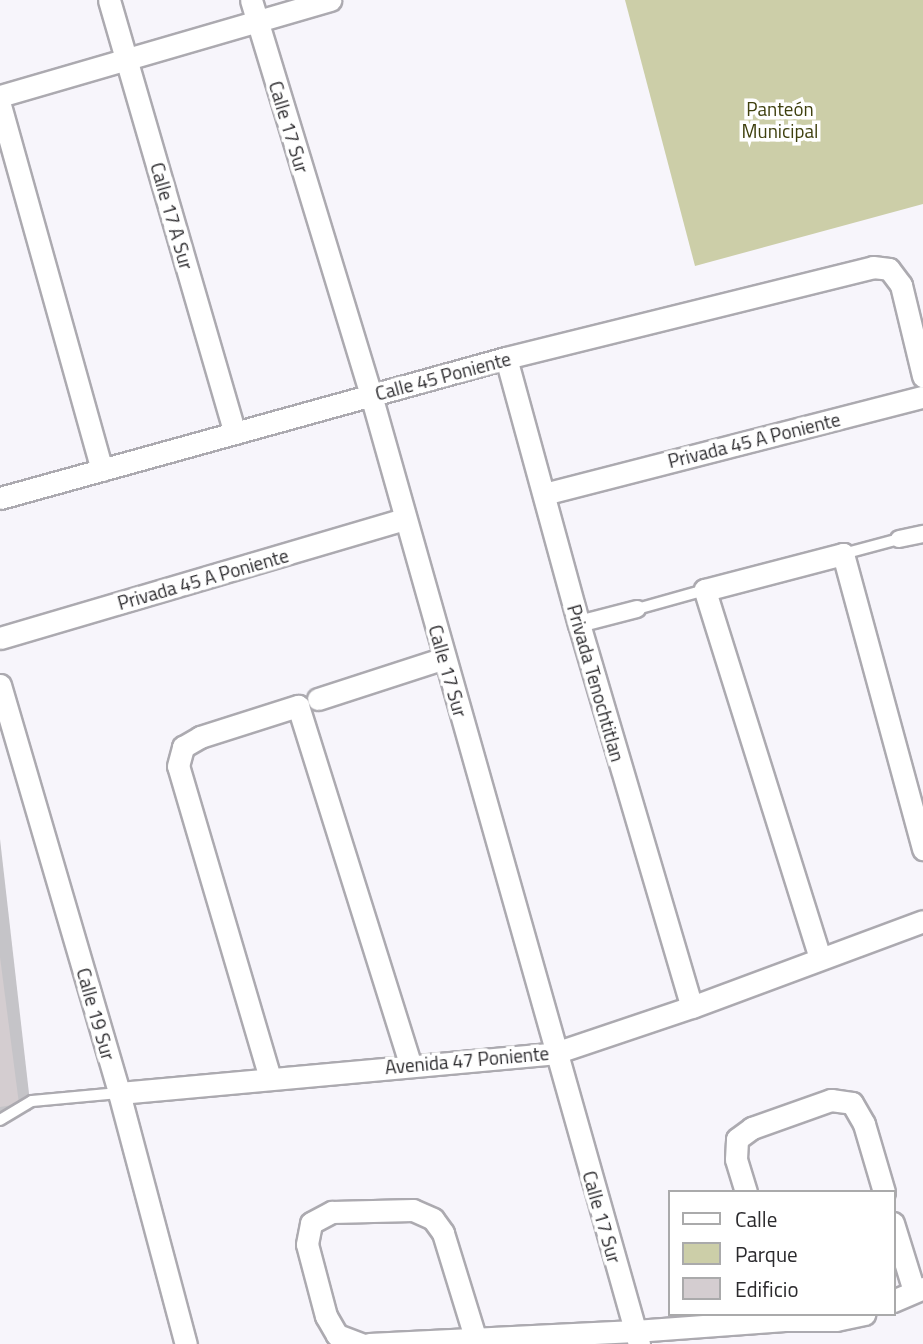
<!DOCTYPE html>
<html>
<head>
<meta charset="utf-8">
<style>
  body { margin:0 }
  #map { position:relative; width:923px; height:1344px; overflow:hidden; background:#f7f5fb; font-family:"Titillium Web",sans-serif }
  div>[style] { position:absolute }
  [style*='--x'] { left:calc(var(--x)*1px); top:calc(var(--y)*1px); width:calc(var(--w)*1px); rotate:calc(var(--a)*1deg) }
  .green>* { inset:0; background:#cccea8 }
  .shadow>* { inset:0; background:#0003 }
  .building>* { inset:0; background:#d4cdd0 }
  .roads { filter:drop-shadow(2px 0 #acaab0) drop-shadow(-2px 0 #acaab0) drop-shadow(0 2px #acaab0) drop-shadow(0 -2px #acaab0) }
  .service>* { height:10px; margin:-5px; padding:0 5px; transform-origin:5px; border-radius:5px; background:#fff }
  .pedestrian>* { height:16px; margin:-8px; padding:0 8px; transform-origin:8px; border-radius:8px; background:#fff }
  .minor>* { height:21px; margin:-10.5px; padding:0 10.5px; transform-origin:10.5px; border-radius:10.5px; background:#fff }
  span { translate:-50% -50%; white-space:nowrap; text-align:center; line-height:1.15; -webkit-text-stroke:7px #fff; paint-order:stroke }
  .park-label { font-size:19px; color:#3e3f0d }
  .street-label { font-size:19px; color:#2b2a2d }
  .legend { position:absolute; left:668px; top:1190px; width:228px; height:126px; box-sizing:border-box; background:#fff; border:2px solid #aaaaab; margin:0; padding:9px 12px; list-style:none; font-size:21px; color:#2b2a2d }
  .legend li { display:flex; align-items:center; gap:14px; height:35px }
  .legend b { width:35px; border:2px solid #aaaaab }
</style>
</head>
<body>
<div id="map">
  <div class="green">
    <i style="clip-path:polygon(625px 0,923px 0,923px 204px,695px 266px)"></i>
  </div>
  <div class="shadow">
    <i style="clip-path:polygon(0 839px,31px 1111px,0 1116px)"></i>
  </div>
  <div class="building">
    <i style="clip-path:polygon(0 957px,19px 1104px,0 1107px)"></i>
  </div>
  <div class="roads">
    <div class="service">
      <i style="--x:843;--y:554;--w:58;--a:-15"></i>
      <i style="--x:637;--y:609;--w:71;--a:-15.6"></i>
      <i style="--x:0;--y:1120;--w:37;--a:-31"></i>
      <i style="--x:32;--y:1101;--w:87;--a:-5.3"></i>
    </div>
    <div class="pedestrian">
      <i style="--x:899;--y:539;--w:25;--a:-12"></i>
      <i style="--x:579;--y:624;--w:60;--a:-14.5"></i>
    </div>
    <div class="minor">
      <i style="--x:109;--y:0;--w:451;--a:73.8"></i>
      <i style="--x:251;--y:0;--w:413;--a:73.1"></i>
      <i style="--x:371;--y:395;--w:986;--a:74.23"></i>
      <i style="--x:0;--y:96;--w:344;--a:-16.2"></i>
      <i style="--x:0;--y:105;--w:379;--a:74.4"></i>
      <i style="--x:506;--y:358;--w:276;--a:74.7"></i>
      <i style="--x:579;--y:624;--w:399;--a:73.6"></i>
      <i style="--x:544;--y:494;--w:391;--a:-14.4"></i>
      <i style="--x:0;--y:498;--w:525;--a:-15.47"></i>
      <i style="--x:506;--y:358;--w:378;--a:-13.9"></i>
      <i style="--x:873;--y:267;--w:16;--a:7"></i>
      <i style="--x:889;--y:269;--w:20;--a:53"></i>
      <i style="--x:901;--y:285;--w:94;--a:76.4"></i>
      <i style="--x:0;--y:638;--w:422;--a:-16.4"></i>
      <i style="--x:0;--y:685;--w:425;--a:73.7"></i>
      <i style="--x:119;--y:1093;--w:260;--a:75.1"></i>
      <i style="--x:318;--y:699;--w:133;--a:-18"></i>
      <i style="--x:820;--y:958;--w:386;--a:-107.4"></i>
      <i style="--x:705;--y:590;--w:143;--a:-14.6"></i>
      <i style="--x:843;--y:554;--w:306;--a:74.8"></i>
      <i style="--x:270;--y:1078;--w:325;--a:-106.4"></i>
      <i style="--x:178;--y:766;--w:20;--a:-75"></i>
      <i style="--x:183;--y:747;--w:20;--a:-30"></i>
      <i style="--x:200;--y:737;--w:103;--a:-17.6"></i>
      <i style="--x:298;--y:706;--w:377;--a:72.6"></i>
      <i style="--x:119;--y:1093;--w:438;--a:-5.2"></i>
      <i style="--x:555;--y:1053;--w:145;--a:-18.6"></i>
      <i style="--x:692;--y:1007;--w:246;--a:-20.4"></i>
      <i style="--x:746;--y:1192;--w:34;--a:-107"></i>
      <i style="--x:736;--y:1159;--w:20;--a:-87"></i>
      <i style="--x:737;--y:1139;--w:19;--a:-36"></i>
      <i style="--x:752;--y:1128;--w:84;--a:-19.5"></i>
      <i style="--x:831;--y:1100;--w:21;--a:8"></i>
      <i style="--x:852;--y:1103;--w:24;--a:60"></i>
      <i style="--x:864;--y:1124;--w:71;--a:73.6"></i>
      <i style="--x:893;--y:1223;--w:71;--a:72.8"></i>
      <i style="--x:893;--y:1301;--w:33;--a:-23"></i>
      <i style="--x:361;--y:1344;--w:26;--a:-159"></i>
      <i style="--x:337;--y:1335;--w:22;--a:-120"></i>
      <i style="--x:326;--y:1316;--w:74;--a:-104.8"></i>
      <i style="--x:307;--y:1244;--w:21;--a:-79"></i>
      <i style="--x:311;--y:1223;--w:24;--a:-28"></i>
      <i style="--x:332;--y:1212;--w:81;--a:-1.4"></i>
      <i style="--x:413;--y:1210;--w:22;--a:24"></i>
      <i style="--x:433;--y:1219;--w:17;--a:54"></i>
      <i style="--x:443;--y:1233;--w:109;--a:72.9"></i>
      <i style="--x:369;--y:1344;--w:266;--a:-2.8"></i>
      <i style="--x:635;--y:1331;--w:150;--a:-4.2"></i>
      <i style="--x:785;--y:1320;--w:51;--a:0"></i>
      <i style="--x:836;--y:1320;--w:29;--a:-12"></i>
    </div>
  </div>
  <div class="park-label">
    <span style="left:780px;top:120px">Panteón<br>Municipal</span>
  </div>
  <div class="street-label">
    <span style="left:289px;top:127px;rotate:73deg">Calle 17 Sur</span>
    <span style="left:172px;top:216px;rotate:74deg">Calle 17 A Sur</span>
    <span style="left:443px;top:376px;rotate:-15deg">Calle 45 Poniente</span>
    <span style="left:754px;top:440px;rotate:-14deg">Privada 45 A Poniente</span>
    <span style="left:203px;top:579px;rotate:-16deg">Privada 45 A Poniente</span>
    <span style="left:448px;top:671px;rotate:74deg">Calle 17 Sur</span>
    <span style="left:596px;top:683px;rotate:74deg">Privada Tenochtitlan</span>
    <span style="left:96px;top:1014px;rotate:74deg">Calle 19 Sur</span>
    <span style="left:467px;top:1060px;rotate:-5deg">Avenida 47 Poniente</span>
    <span style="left:602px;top:1217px;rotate:74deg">Calle 17 Sur</span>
  </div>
  <ul class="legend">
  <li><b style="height:9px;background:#fff"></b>Calle</li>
  <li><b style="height:19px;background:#cccea8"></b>Parque</li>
  <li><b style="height:19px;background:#d4cdd0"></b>Edificio</li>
  </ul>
</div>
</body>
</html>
